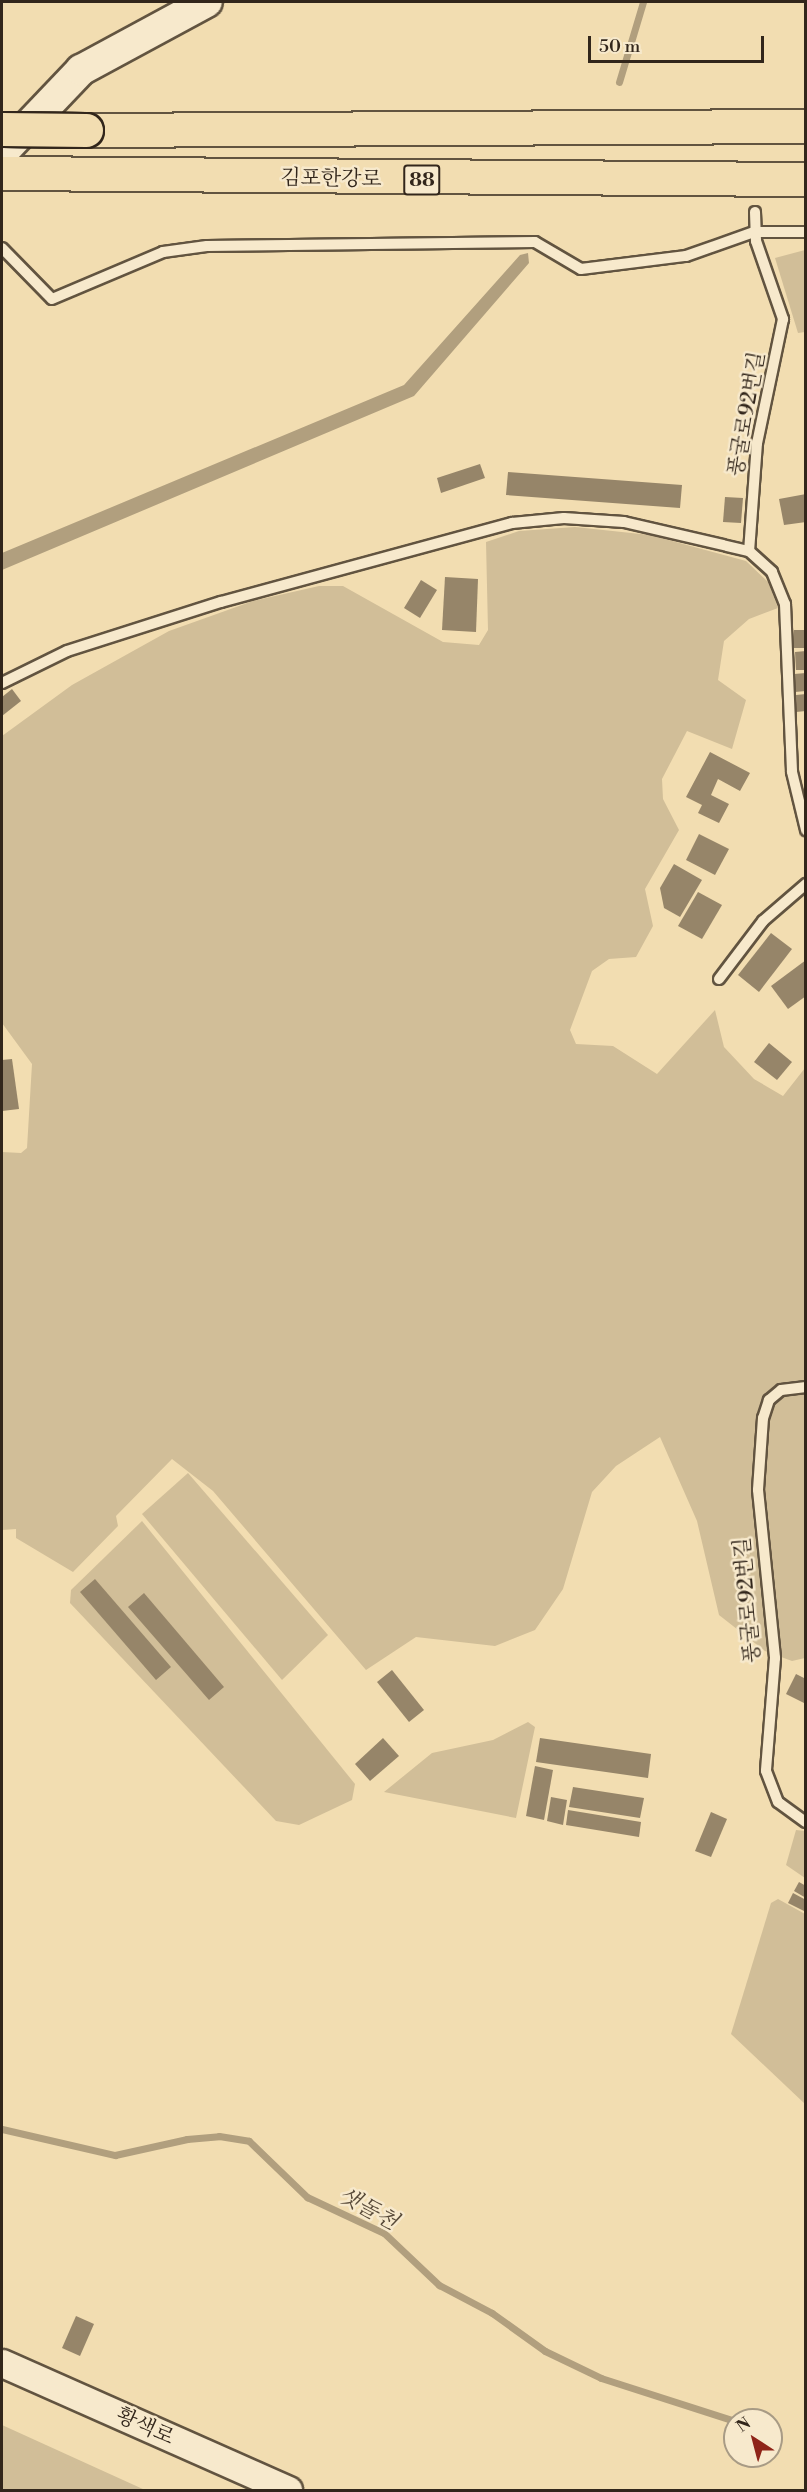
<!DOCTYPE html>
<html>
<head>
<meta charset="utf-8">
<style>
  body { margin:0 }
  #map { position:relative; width:807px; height:2492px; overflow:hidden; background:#f2ddb1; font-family:"Libre Bodoni","Noto Serif KR",serif }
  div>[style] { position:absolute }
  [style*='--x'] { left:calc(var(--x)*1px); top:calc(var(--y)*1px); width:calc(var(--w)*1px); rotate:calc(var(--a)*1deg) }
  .green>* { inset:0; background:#d1be98 }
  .water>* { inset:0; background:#b19f7e }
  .stream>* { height:7px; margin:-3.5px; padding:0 3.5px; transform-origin:3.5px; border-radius:3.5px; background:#b19f7e }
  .building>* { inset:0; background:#968569 }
  .roads { filter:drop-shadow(2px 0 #625440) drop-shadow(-2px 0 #625440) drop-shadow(0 2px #625440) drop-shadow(0 -2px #625440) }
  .service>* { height:10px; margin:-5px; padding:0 5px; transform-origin:5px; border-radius:5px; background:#f7e9cc }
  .tertiary>* { height:27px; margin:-13.5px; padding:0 13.5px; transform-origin:13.5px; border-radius:13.5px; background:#f7e9cc }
  .secondary>* { height:30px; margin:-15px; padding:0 15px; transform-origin:15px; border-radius:15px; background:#f7e9cc }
  .trunk>* { height:33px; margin:-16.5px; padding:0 16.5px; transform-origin:16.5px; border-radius:16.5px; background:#f2ddb1 }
  .bridges { filter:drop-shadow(2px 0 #32261b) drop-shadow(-2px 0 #32261b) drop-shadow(0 2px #32261b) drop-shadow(0 -2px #32261b) }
  .trunk-bridge>* { height:33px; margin:-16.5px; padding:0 16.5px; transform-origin:16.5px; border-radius:16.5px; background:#f2ddb1 }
  span { translate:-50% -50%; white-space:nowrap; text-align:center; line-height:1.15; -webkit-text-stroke:5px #f7e9cc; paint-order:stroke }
  .shield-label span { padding:2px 4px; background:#f7e9cc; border:2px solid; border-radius:4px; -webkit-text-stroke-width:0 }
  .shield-label { font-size:20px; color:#32261b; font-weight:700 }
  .street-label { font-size:21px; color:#32261b }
  .water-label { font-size:22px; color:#584a39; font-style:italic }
  .frame { position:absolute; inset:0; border:3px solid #32261b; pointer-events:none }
  .north { position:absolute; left:723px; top:2408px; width:60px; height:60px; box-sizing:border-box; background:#f7e9cc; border:2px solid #a89b85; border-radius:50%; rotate:324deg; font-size:16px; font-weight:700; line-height:24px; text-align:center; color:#32261b }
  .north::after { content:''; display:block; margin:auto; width:21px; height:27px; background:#8f2418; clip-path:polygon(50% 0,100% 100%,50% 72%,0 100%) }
  .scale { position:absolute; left:588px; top:36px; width:176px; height:27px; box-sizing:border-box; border:3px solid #32261b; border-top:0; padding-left:8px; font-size:18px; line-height:21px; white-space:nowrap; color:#32261b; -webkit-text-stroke:4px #f7e9cc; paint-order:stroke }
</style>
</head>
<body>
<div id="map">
  <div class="green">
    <i style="clip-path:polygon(805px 250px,805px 332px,798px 333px,775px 258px)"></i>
    <i style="clip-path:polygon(575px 527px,650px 535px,746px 561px,768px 582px,778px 608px,749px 619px,724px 641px,718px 680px,746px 700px,732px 749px,687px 731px,662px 779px,663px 799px,679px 830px,645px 889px,653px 926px,636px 957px,609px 959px,592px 971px,570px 1030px,576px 1044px,613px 1046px,657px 1074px,715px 1010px,724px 1047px,754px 1079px,783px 1096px,805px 1068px,805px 1658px,792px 1661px,765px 1651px,719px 1615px,697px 1521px,660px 1437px,616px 1466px,592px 1492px,563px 1589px,535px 1630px,495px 1646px,416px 1637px,366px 1670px,213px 1491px,172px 1459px,116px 1516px,118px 1526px,73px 1572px,16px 1538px,16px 1529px,2px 1530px,2px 1152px,21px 1153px,27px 1148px,32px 1064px,2px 1023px,2px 736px,72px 685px,169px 631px,253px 601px,319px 586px,343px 586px,443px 642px,479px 645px,488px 630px,486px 542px,519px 531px)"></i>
    <i style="clip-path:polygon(188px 1473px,328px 1635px,282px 1680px,142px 1514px)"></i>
    <i style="clip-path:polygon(142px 1521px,355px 1784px,352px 1800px,299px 1825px,276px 1821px,70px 1603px,71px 1590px)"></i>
    <i style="clip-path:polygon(528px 1722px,535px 1727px,516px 1818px,384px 1792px,432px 1753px,493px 1740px)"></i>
    <i style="clip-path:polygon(796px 1830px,805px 1831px,805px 1878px,786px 1865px)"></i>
    <i style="clip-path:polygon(778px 1899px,805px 1914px,805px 2104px,731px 2034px,771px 1903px)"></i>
    <i style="clip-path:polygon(2px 2425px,145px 2490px,2px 2490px)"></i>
  </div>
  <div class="water">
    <i style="clip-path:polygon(528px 253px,529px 263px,414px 396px,2px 570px,2px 553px,404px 385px,520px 255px)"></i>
  </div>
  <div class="stream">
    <i style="--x:619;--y:82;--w:84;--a:-73.3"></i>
    <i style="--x:2;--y:2129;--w:116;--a:13"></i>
    <i style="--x:115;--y:2155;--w:74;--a:-12.5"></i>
    <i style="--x:187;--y:2139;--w:32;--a:-5"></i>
    <i style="--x:219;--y:2136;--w:30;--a:9"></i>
    <i style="--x:249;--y:2141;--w:81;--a:44"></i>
    <i style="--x:307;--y:2197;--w:85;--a:25.1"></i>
    <i style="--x:384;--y:2233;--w:76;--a:43.4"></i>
    <i style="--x:439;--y:2285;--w:60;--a:27.8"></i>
    <i style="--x:492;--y:2313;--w:65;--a:35.6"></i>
    <i style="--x:545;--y:2351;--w:62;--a:25.7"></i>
    <i style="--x:601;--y:2378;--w:141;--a:17.8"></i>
  </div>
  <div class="building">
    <i style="clip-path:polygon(480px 464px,485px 478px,441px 493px,437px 478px)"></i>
    <i style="clip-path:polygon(508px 472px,682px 485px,680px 508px,506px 495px)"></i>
    <i style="clip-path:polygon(806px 494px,806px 522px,784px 525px,779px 499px)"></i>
    <i style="clip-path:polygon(725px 497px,743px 498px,741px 523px,723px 522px)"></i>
    <i style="clip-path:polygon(445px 577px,478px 579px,476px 632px,442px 630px)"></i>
    <i style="clip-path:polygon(421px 580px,437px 590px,420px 618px,404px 608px)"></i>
    <i style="clip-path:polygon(794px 630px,806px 630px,806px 648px,794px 648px)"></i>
    <i style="clip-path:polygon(806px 651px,806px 670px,796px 670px,795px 652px)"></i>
    <i style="clip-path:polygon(806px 673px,806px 691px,795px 692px,794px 674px)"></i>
    <i style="clip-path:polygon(12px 689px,21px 701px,2px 716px,2px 697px)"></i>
    <i style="clip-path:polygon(806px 694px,806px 711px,796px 712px,796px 695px)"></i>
    <i style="clip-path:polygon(710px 752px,750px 773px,740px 791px,718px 779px,711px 795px,729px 804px,719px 823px,698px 813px,702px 805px,686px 797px)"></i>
    <i style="clip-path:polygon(699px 834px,729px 849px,715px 875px,686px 860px)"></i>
    <i style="clip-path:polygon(674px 864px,702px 880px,680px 917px,664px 908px,660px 888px)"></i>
    <i style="clip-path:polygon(698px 892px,722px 905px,702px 939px,678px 926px)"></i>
    <i style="clip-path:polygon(771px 933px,792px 949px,759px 992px,738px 975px)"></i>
    <i style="clip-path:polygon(806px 960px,806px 996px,788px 1009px,771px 986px)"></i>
    <i style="clip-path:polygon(769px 1043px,792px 1062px,777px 1080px,754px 1062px)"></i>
    <i style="clip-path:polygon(12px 1059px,19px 1109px,2px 1111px,2px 1060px)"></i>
    <i style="clip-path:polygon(95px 1579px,171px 1667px,156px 1680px,80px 1592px)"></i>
    <i style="clip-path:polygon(144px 1593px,224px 1687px,209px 1700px,128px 1607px)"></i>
    <i style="clip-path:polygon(392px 1670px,424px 1710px,409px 1722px,377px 1682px)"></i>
    <i style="clip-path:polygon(796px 1674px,806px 1679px,806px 1704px,786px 1694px)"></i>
    <i style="clip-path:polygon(383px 1738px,399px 1756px,370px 1781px,355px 1764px)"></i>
    <i style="clip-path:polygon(540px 1738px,651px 1754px,648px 1778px,536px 1762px)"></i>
    <i style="clip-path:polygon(535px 1766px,553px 1770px,544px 1820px,526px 1816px)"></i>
    <i style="clip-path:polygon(573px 1787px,644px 1798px,640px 1818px,569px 1807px)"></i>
    <i style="clip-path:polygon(551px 1797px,567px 1800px,563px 1825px,547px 1821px)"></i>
    <i style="clip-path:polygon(568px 1810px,641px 1822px,639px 1837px,566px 1825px)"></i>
    <i style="clip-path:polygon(711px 1812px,727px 1819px,711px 1857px,695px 1851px)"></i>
    <i style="clip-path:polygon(799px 1882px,806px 1886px,806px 1898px,794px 1891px)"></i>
    <i style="clip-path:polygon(793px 1893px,806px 1900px,806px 1912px,788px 1903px)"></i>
    <i style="clip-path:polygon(76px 2316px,94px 2324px,80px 2356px,62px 2348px)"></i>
  </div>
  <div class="roads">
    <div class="service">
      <i style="--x:755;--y:212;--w:29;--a:88"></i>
      <i style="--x:756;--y:241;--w:83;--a:70.9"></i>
      <i style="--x:783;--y:319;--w:127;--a:101.8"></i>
      <i style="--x:757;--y:443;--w:108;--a:94.2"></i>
      <i style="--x:749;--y:551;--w:31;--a:42"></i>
      <i style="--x:772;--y:572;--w:35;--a:68"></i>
      <i style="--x:785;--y:604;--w:168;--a:87.6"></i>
      <i style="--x:792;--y:772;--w:60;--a:76.4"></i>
      <i style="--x:2;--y:248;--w:71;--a:45.6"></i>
      <i style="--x:52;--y:299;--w:121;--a:-22.9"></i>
      <i style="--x:163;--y:252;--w:44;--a:-7.8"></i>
      <i style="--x:207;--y:246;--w:328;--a:-0.7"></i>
      <i style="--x:535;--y:242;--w:53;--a:30.4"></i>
      <i style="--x:581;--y:269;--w:106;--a:-7.1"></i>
      <i style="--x:686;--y:256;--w:72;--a:-19.4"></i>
      <i style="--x:754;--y:232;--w:52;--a:0"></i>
      <i style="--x:2;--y:683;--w:72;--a:-26.2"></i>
      <i style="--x:67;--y:651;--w:162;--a:-17.7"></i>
      <i style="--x:221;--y:602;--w:302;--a:-15.2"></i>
      <i style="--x:512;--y:523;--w:52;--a:-5.5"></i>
      <i style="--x:564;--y:518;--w:60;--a:3.8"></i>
      <i style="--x:624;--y:522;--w:128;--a:13.1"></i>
      <i style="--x:719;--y:979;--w:73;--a:-52.8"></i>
      <i style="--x:763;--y:921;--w:57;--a:-40.7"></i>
      <i style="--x:806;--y:1387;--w:25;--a:173"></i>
      <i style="--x:781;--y:1390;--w:16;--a:140"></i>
      <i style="--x:769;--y:1400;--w:19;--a:108"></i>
      <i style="--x:763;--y:1418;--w:72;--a:94"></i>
      <i style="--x:758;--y:1490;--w:169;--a:84.2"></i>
      <i style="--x:775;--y:1658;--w:113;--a:94.6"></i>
      <i style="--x:766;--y:1771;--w:33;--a:69"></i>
      <i style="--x:778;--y:1802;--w:34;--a:36"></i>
    </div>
    <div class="tertiary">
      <i style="--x:2;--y:2363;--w:313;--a:23.9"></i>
    </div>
    <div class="secondary">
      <i style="--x:2;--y:153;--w:115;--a:-46.4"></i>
      <i style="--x:81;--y:70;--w:143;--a:-28.4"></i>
    </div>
    <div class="trunk">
      <i style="--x:86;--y:130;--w:720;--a:-0.32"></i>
      <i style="--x:2;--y:173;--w:804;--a:0.43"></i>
    </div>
  </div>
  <div class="bridges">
    <div class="trunk-bridge">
      <i style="--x:2;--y:129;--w:84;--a:0.7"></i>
    </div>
  </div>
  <div class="shield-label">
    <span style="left:422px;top:180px">88</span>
  </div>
  <div class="street-label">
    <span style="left:331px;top:179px;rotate:1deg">김포한강로</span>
    <span style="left:747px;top:414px;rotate:-80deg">풍굴로92번길</span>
    <span style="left:748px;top:1600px;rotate:-95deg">풍굴로92번길</span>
    <span style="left:145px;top:2427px;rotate:24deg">황색로</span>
  </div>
  <div class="water-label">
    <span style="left:368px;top:2209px;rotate:29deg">샛돌천</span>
  </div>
  <div class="frame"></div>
  <div class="north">N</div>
  <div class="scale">50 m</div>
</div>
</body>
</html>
